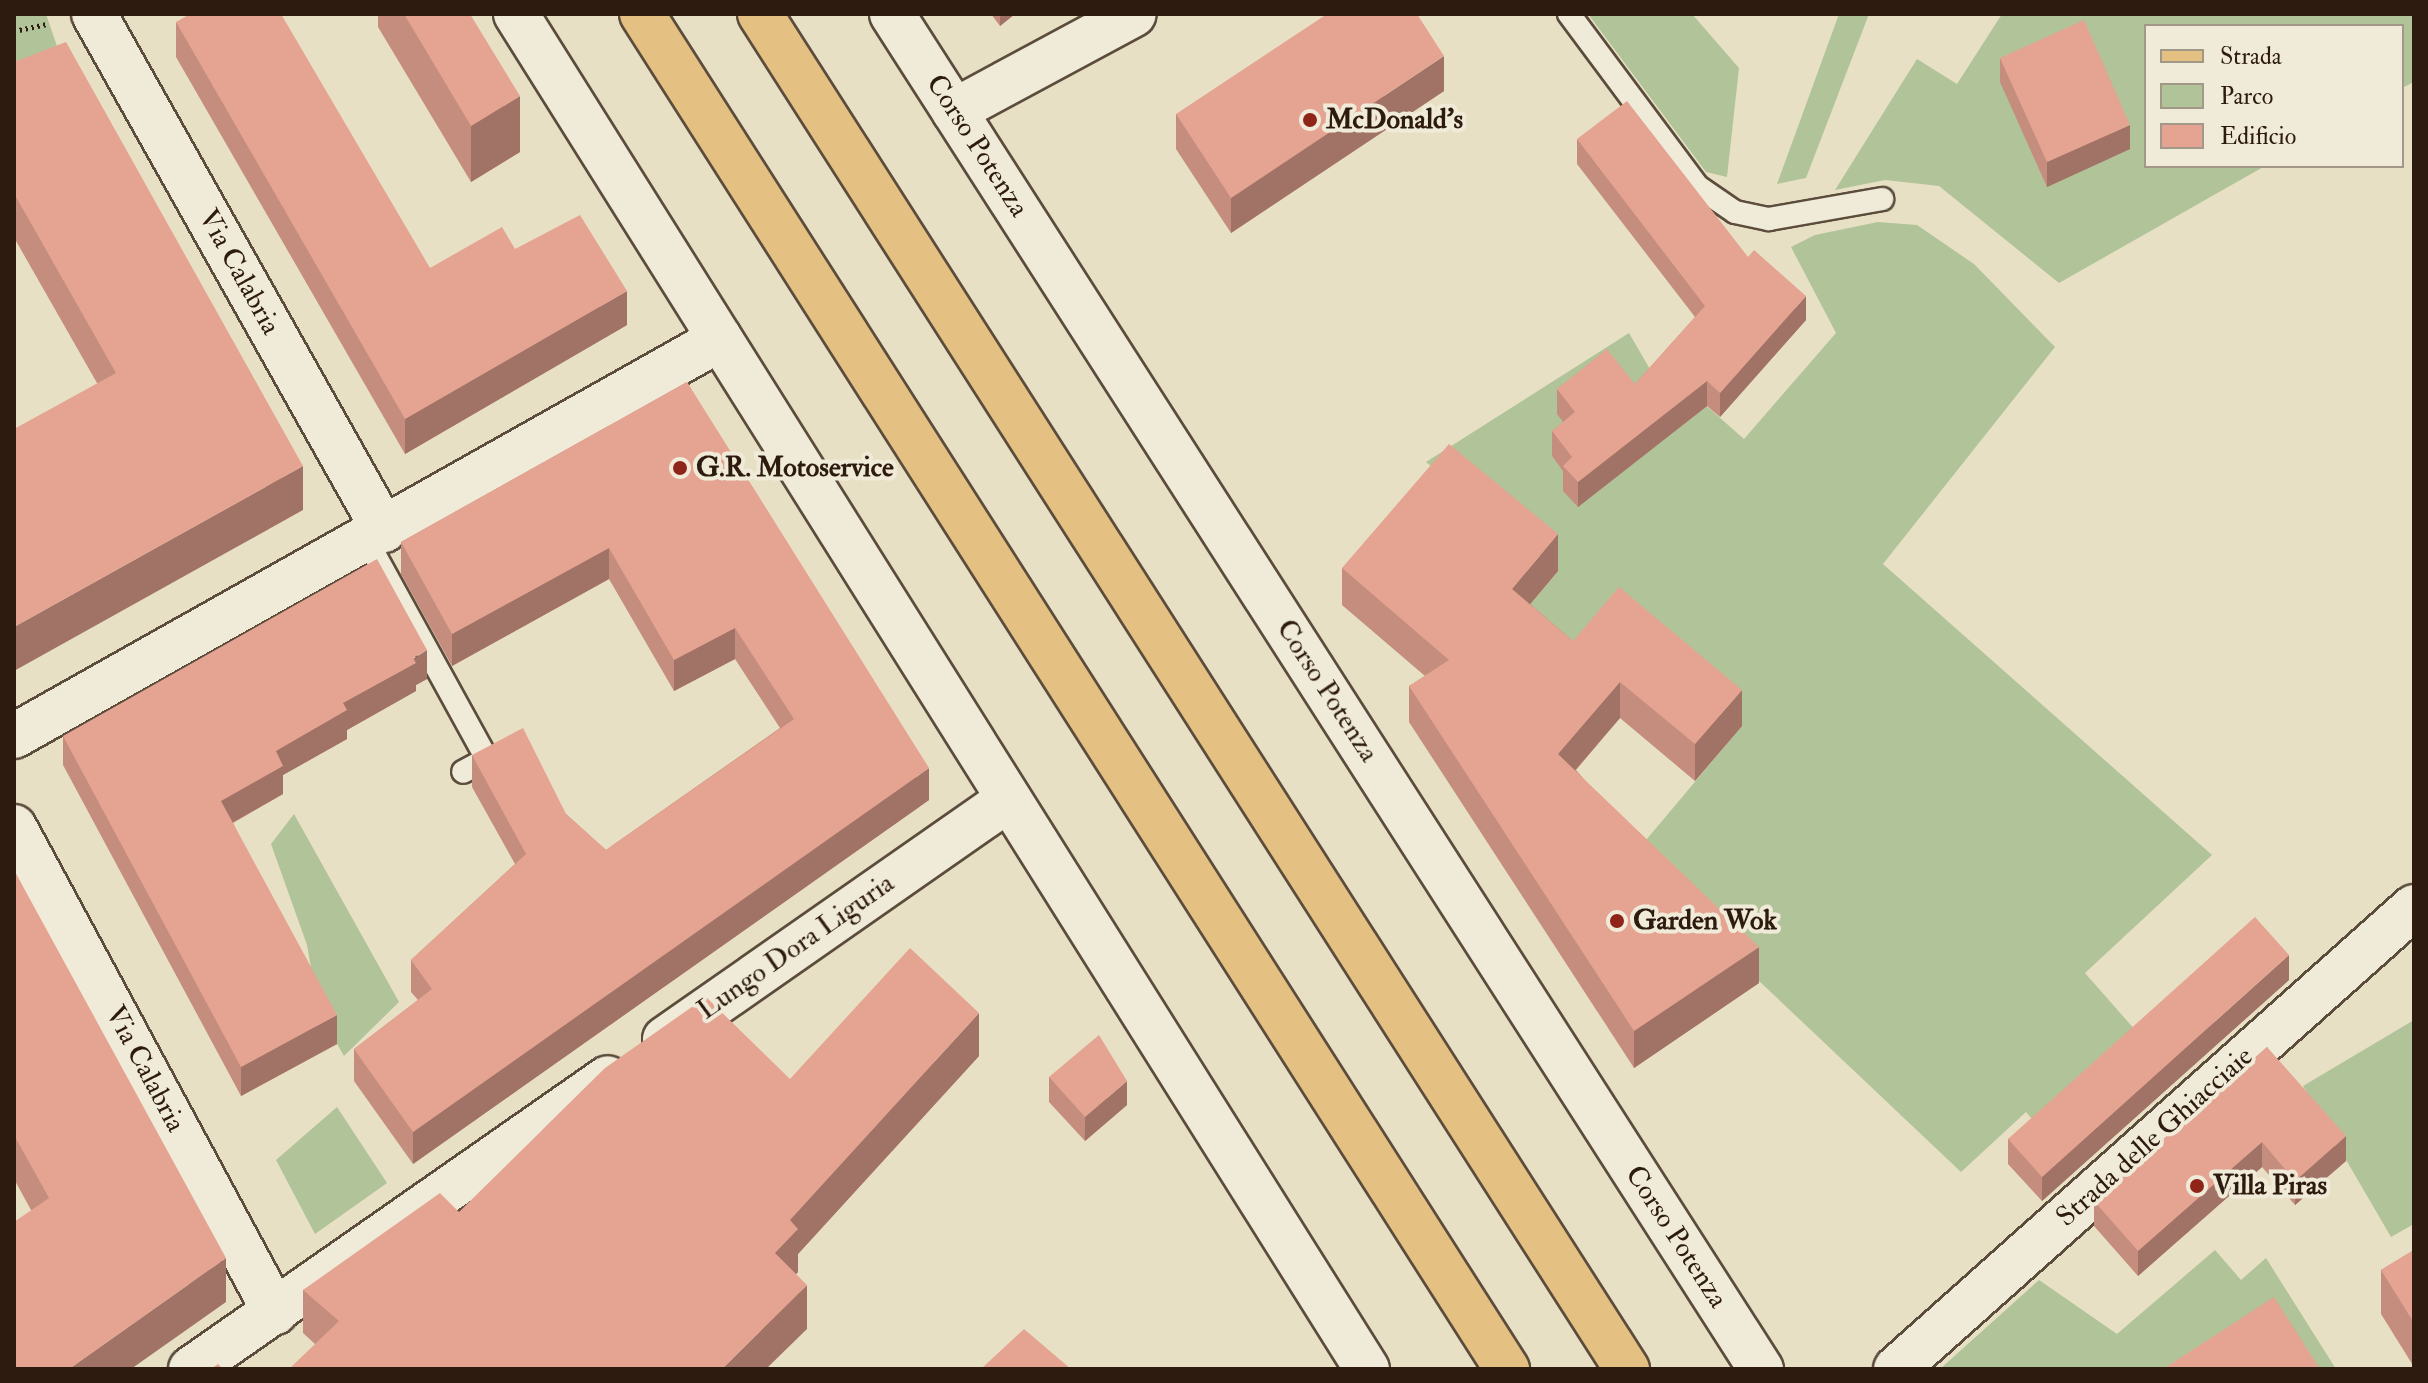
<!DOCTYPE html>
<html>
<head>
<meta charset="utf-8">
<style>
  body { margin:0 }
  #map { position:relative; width:2428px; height:1383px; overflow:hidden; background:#e8e0c5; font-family:"IM FELL Double Pica",serif }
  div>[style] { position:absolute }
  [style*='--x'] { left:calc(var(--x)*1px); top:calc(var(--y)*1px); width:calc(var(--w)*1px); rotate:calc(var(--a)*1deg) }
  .green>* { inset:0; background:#b1c398 }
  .path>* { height:5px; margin-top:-2.5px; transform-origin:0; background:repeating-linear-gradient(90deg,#2e1b0f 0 2px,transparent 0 6px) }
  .roads { filter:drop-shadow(2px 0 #5c4c3c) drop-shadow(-2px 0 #5c4c3c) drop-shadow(0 2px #5c4c3c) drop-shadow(0 -2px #5c4c3c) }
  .service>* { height:22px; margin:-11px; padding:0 11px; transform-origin:11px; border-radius:11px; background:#f0ebd9 }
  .minor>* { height:44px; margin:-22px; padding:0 22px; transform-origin:22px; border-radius:22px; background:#f0ebd9 }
  .primary>* { height:44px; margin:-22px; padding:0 22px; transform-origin:22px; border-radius:22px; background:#e4c082 }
  .wall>* { inset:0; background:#c48d7d }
  .shaded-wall>* { inset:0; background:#a07366 }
  .building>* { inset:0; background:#e4a491 }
  .dots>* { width:22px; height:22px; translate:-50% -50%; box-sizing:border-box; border:4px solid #f0ebd9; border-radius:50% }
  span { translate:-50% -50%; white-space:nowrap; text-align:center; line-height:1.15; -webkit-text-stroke:8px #f0ebd9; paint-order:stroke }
  .poi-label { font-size:28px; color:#2e1b0f; font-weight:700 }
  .left { translate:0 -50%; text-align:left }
  .street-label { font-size:28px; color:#2e1b0f }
  .frame { position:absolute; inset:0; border:16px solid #2e1b0f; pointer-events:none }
  .legend { position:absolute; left:2144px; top:24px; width:260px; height:144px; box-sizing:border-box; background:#f0ebd9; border:2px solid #a29888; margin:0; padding:10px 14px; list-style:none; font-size:24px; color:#2e1b0f }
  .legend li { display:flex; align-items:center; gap:16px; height:40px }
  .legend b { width:40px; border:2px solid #a29888 }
</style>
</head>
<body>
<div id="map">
  <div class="green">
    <i style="clip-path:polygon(14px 14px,46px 14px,59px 52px,14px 106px)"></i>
    <i style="clip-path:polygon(1588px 14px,1692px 14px,1739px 68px,1727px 177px,1706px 172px)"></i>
    <i style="clip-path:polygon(1839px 14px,1869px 14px,1806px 178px,1777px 184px)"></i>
    <i style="clip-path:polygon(2002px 14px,2414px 14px,2414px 82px,2402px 88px,2402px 26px,2146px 26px,2146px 166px,2265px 166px,2059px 283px,1939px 186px,1885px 180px,1835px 190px,1917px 59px,1957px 84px)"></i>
    <i style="clip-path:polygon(1878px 222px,1917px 225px,1974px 264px,2055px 347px,1883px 564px,2212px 855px,2085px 973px,2151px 1048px,2043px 1132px,2026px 1112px,1961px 1172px,1630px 859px,1742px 726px,1573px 678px,1512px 626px,1558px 571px,1426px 462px,1629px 333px,1658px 383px,1668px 372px,1744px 439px,1836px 333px,1791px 247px,1815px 235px)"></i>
    <i style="clip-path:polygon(294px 814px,399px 1002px,344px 1056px,319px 1012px,307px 945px,271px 844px)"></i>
    <i style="clip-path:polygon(2414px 1020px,2414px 1224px,2391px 1237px,2303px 1086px)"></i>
    <i style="clip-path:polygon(337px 1107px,387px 1183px,315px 1234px,276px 1160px)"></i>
    <i style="clip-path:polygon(2215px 1250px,2241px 1280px,2266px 1258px,2336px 1369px,1940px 1369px,2039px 1280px,2117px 1334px)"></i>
  </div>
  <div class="path">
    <i style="--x:14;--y:31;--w:35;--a:-12"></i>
  </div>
  <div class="roads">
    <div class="service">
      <i style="--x:1569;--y:14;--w:214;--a:53.3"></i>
      <i style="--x:1697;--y:186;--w:46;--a:34.4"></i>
      <i style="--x:1735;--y:212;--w:35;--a:12"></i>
      <i style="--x:1769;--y:219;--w:115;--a:-10"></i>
      <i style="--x:366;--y:539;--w:251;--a:61.2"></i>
      <i style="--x:487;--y:759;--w:27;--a:152"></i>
    </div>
    <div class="minor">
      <i style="--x:94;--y:14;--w:592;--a:60.66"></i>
      <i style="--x:516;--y:14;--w:1600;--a:57.87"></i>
      <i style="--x:892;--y:14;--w:1610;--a:57.33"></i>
      <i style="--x:954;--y:111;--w:204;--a:-28.3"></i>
      <i style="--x:14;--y:736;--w:810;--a:-29.35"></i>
      <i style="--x:14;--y:827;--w:551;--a:61.71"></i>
      <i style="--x:665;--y:1039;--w:417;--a:-34.9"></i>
      <i style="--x:191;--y:1369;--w:508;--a:-34.91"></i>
      <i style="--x:1896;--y:1369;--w:694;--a:-41.73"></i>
    </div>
    <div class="primary">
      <i style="--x:642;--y:14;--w:1608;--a:57.45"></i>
      <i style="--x:760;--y:14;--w:1609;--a:57.39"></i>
    </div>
  </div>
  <div class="wall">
    <i style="clip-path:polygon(378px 14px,470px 14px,520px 152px,471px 182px,378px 27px)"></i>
    <i style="clip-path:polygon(991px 14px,1015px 14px,1000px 26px)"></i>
    <i style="clip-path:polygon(176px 22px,430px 268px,515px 249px,627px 325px,405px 454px,176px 57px)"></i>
    <i style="clip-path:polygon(2000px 58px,2130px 149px,2047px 187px,2000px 82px)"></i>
    <i style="clip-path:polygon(14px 62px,303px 510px,97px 383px,16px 241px)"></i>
    <i style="clip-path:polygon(1444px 91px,1231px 233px,1176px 149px,1176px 114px)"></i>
    <i style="clip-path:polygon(1577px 139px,1748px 257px,1806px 320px,1720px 417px,1707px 406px,1578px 507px,1563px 491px,1563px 471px,1552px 456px,1552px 431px,1563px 422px,1557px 414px,1557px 389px,1635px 384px,1695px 317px,1577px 164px)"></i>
    <i style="clip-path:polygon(687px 382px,929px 800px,413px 1164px,354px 1081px,354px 1049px,418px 1000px,411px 992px,411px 960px,515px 864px,472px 787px,472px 755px,566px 814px,606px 850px,780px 728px,735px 659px,674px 691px,609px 579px,452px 666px,401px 574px,401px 542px)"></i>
    <i style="clip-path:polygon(1342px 568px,1558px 571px,1530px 604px,1573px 641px,1742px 726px,1695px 781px,1620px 718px,1576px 770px,1759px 983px,1634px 1068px,1409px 722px,1409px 686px,1425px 676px,1342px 605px)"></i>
    <i style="clip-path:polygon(427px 679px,416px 685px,416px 691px,347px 730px,347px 739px,283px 775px,283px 794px,233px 823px,337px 1044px,241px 1096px,63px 765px,63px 736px)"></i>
    <i style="clip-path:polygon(14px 870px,226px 1302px,31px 1210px,14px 1179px)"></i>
    <i style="clip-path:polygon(2289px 980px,2042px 1201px,2008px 1164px,2008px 1139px)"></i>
    <i style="clip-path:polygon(2267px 1047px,2346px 1161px,2295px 1205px,2262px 1167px,2138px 1276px,2094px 1226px,2094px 1201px)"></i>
    <i style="clip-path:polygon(979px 1056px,798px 1254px,798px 1272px,796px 1274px,807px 1329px,315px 1344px,303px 1333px,303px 1290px,459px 1212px,790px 1079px)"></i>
    <i style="clip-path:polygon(1049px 1077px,1127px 1105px,1085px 1141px,1049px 1102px)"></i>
    <i style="clip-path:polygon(2414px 1250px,2414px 1367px,2381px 1314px,2381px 1270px)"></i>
  </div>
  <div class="shaded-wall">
    <i style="clip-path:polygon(1000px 14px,1015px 14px,1000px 26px)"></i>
    <i style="clip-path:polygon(1444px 56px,1444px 91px,1231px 233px,1231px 198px)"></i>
    <i style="clip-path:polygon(520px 96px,520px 152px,471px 182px,471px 126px)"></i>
    <i style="clip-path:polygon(2130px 125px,2130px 149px,2047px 187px,2047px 162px)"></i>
    <i style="clip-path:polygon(16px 197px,16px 241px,14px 242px,14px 198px)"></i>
    <i style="clip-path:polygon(627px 291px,627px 325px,405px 454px,405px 419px)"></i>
    <i style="clip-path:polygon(1806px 296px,1806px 320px,1720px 417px,1720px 393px)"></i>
    <i style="clip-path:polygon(1707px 381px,1707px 406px,1578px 507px,1578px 482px)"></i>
    <i style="clip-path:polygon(303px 466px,303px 510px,14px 671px,14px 627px)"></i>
    <i style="clip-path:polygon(1558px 534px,1558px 571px,1512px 626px,1512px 589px)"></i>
    <i style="clip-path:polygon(609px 548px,609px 579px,452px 666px,452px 634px)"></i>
    <i style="clip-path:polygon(735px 628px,735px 659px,674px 691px,674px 660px)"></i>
    <i style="clip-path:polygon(427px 650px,427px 679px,416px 685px,416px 691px,347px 730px,347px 739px,283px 775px,283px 794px,221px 829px,221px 801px,276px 751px,343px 703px)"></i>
    <i style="clip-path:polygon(1620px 682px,1620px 718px,1558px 790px,1558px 754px)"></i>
    <i style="clip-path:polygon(1742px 690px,1742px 726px,1695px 781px,1695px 744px)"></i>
    <i style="clip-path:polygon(929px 768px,929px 800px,413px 1164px,413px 1132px)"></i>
    <i style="clip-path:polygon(1759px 947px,1759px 983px,1634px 1068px,1634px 1031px)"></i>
    <i style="clip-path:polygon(2289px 955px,2289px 980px,2042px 1201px,2042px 1177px)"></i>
    <i style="clip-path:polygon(979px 1013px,979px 1056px,798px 1254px,798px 1272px,775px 1297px,775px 1253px,790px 1220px)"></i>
    <i style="clip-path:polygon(337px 1015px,337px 1044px,241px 1096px,241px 1067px)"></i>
    <i style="clip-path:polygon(1127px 1081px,1127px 1105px,1085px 1141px,1085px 1117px)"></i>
    <i style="clip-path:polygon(2346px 1136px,2346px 1161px,2295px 1205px,2295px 1181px)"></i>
    <i style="clip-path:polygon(2262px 1142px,2262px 1167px,2138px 1276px,2138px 1251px)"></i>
    <i style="clip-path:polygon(226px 1258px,226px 1302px,131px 1369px,69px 1369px)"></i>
    <i style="clip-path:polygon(807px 1285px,807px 1329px,766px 1369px,722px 1369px)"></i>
  </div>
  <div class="building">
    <i style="clip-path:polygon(190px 14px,281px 14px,430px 268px,502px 227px,515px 249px,580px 215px,627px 291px,405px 419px,176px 22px)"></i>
    <i style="clip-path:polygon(404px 14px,470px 14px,520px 96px,471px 126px)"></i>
    <i style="clip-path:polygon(1327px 14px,1417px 14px,1444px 56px,1231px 198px,1176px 114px)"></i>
    <i style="clip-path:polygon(2084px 20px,2130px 125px,2047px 162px,2000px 58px)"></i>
    <i style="clip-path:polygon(66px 42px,303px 466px,14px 627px,14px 429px,116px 373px,16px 197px,14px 198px,14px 62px)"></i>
    <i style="clip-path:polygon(1627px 101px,1748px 257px,1754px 250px,1806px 296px,1720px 393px,1707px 381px,1578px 482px,1563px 466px,1572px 457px,1552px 431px,1575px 412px,1557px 389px,1607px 349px,1635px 384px,1705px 306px,1577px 139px)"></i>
    <i style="clip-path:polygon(687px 382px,929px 768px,413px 1132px,354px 1049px,432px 989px,411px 960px,526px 854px,472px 755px,523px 728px,566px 814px,606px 850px,794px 719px,735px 628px,674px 660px,609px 548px,452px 634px,401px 542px)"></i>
    <i style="clip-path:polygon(1449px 444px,1558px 534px,1512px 589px,1573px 641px,1619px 587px,1742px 690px,1695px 744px,1620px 682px,1558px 754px,1759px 947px,1634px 1031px,1409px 686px,1449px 660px,1342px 568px)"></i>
    <i style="clip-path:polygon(377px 559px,427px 650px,413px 658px,416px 663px,343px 703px,347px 710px,276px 751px,283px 766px,221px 801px,337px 1015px,241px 1067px,63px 736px)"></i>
    <i style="clip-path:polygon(14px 870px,226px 1258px,69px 1369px,14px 1369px,14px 1222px,49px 1198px,14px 1135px)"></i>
    <i style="clip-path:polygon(2255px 917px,2289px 955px,2042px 1177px,2008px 1139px)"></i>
    <i style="clip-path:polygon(910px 948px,979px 1013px,790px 1220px,798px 1229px,775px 1253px,807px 1285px,722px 1369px,289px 1369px,339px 1321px,303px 1290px,440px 1193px,459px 1212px,605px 1068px,706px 997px,790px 1079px)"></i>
    <i style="clip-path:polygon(1099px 1035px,1127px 1081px,1085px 1117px,1049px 1077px)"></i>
    <i style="clip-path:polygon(2267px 1047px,2346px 1136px,2295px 1181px,2262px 1142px,2138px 1251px,2094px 1201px)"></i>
    <i style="clip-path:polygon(2414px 1250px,2414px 1323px,2381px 1270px)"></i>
    <i style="clip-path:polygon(2274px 1297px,2320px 1369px,2163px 1369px)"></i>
    <i style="clip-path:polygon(1024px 1329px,1071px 1369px,983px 1369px,982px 1368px)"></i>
    <i style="clip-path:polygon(218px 1364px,223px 1369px,211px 1369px)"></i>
  </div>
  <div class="dots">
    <i style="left:1310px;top:120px;background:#8f2418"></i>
    <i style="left:680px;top:468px;background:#8f2418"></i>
    <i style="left:1617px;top:921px;background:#8f2418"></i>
    <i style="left:2197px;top:1186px;background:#8f2418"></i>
  </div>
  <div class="poi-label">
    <span class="left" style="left:1326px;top:120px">McDonald's</span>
    <span class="left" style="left:696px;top:468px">G.R. Motoservice</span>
    <span class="left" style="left:1633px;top:921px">Garden Wok</span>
    <span class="left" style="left:2213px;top:1186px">Villa Piras</span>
  </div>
  <div class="street-label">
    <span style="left:977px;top:146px;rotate:57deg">Corso Potenza</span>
    <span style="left:239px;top:272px;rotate:61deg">Via Calabria</span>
    <span style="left:1327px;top:691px;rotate:57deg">Corso Potenza</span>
    <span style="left:796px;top:947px;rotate:-35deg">Lungo Dora Liguria</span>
    <span style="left:145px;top:1069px;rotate:62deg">Via Calabria</span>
    <span style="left:2155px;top:1137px;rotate:-42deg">Strada delle Ghiacciaie</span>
    <span style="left:1676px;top:1237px;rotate:57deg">Corso Potenza</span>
  </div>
  <div class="frame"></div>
  <ul class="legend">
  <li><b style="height:10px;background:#e4c082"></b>Strada</li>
  <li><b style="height:22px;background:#b1c398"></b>Parco</li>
  <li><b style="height:22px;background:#e4a491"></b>Edificio</li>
  </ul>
</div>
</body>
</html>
